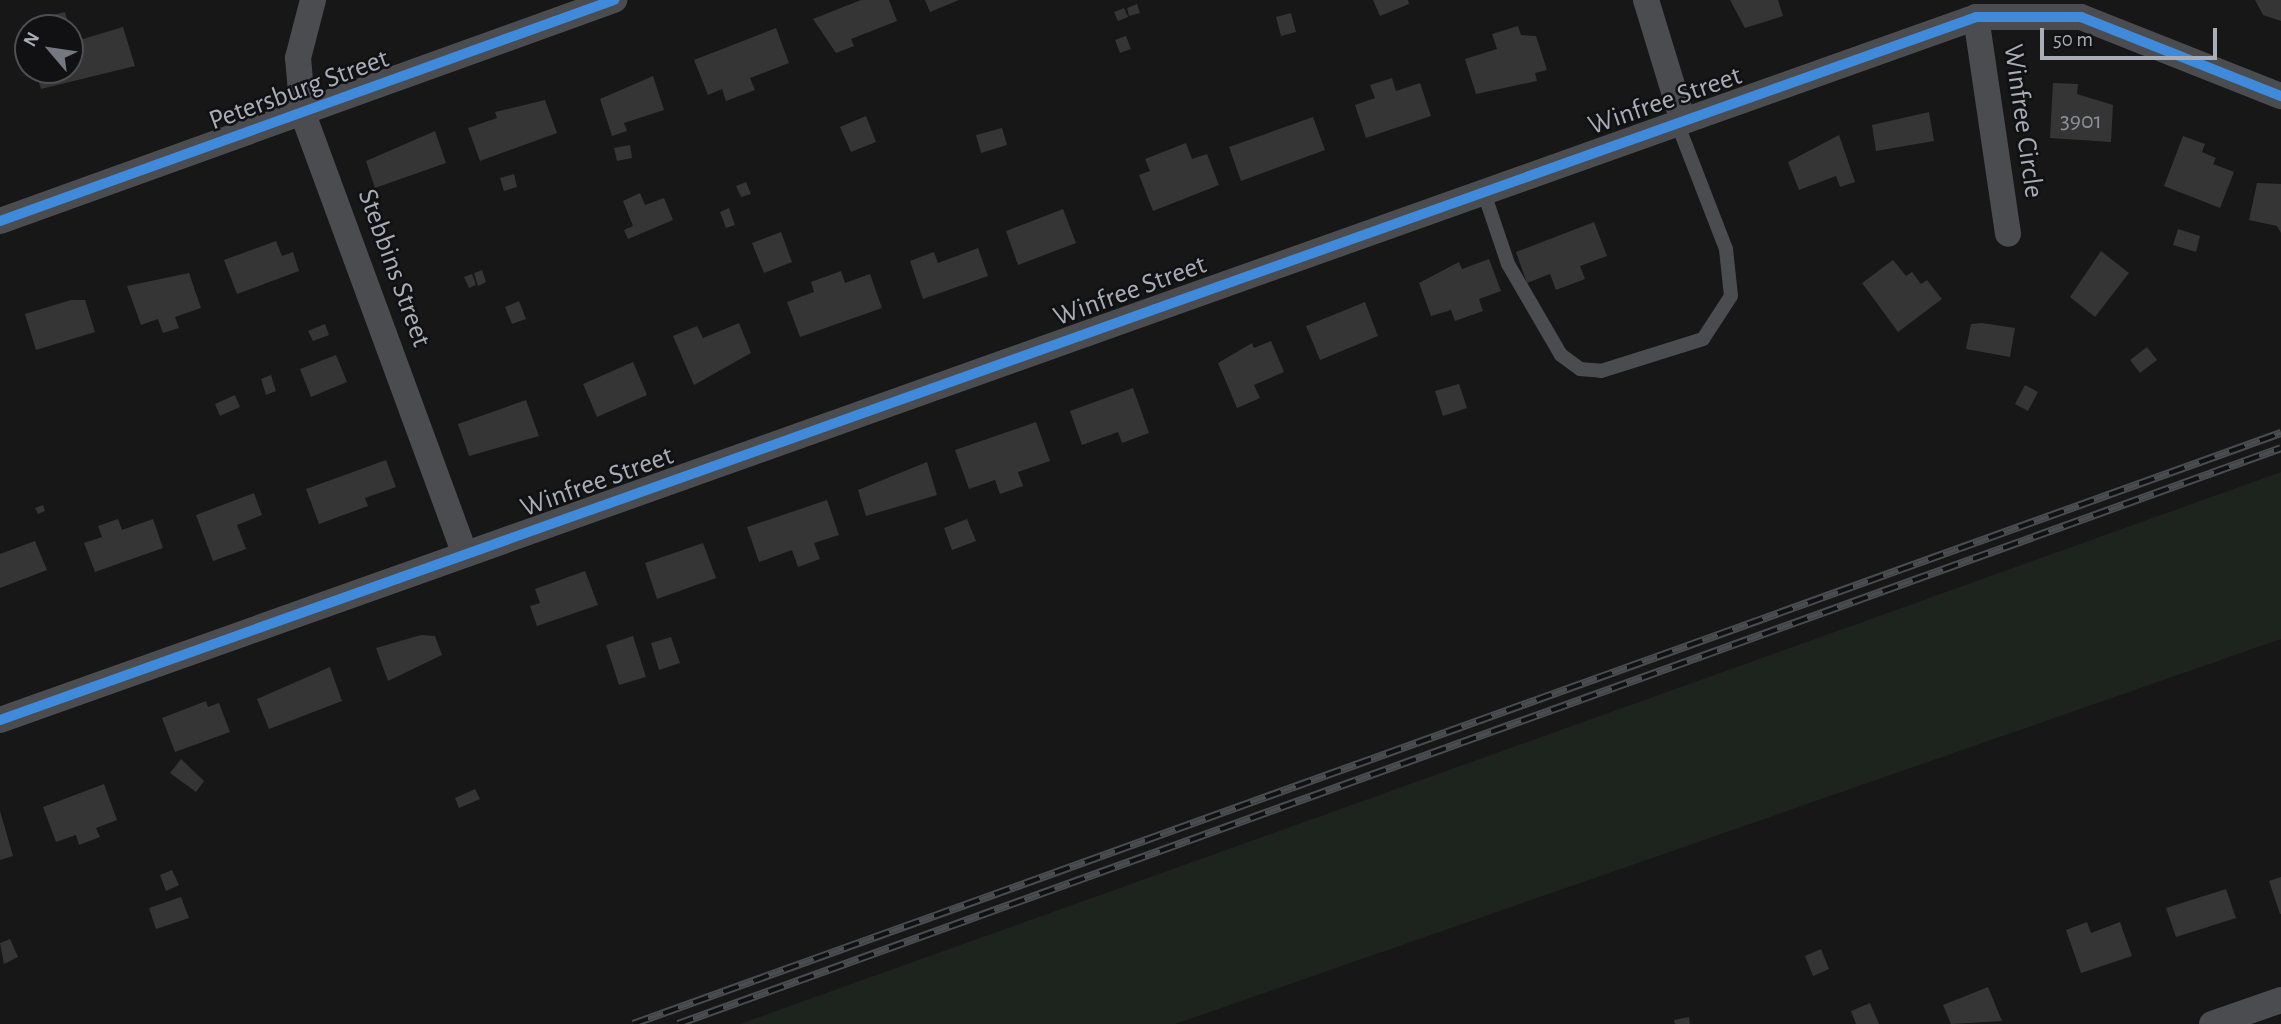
<!DOCTYPE html>
<html>
<head>
<meta charset="utf-8">
<style>
  body { margin:0 }
  #map { position:relative; width:2281px; height:1024px; overflow:hidden; background:#171717; font-family:"Alegreya Sans",sans-serif }
  div>[style] { position:absolute }
  [style*='--x'] { left:calc(var(--x)*1px); top:calc(var(--y)*1px); width:calc(var(--w)*1px); rotate:calc(var(--a)*1deg) }
  .green>* { inset:0; background:#1d241e }
  .building>* { inset:0; background:#353536 }
  .service>* { height:14px; margin:-7px; padding:0 7px; transform-origin:7px; border-radius:7px; background:#4b4c50 }
  .minor>* { height:26px; margin:-13px; padding:0 13px; transform-origin:13px; border-radius:13px; background:#4b4c50 }
  .rail>* { height:8px; margin-top:-4px; transform-origin:0; background:repeating-linear-gradient(90deg,#111113 0 16px,#4b4c4f 0 32px); box-sizing:border-box; border-block:2px solid #4b4c4f }
  .cycleway>* { height:10px; margin:-5px; padding:0 5px; transform-origin:5px; border-radius:5px; background:#408adc }
  span { translate:-50% -50%; white-space:nowrap; text-align:center; line-height:1.15; -webkit-text-stroke:5px #111113; paint-order:stroke }
  .number-label { font-size:24px; color:#8b8f98 }
  .number-label span { -webkit-text-stroke-width:0 }
  .street-label { font-size:28px; color:#a8adb8 }
  .north { position:absolute; left:14px; top:14px; width:70px; height:70px; box-sizing:border-box; background:#111113; border:2px solid #4d4f55; border-radius:50%; rotate:299deg; font-size:19px; font-weight:700; line-height:28px; text-align:center; color:#a8adb8 }
  .north::after { content:''; display:block; margin:auto; width:24px; height:32px; background:#757880; clip-path:polygon(50% 0,100% 100%,50% 72%,0 100%) }
  .scale { position:absolute; left:2040px; top:28px; width:177px; height:32px; box-sizing:border-box; border:4px solid #a8adb8; border-top:0; padding-left:9px; font-size:21px; line-height:24px; white-space:nowrap; color:#a8adb8; -webkit-text-stroke:5px #111113; paint-order:stroke }
</style>
</head>
<body>
<div id="map">
  <div class="green">
    <i style="clip-path:polygon(2281px 472px,2281px 639px,1175px 1024px,740px 1024px)"></i>
  </div>
  <div class="building">
    <i style="clip-path:polygon(861px 0,889px 0,897px 21px,851px 39px,854px 46px,836px 53px,813px 19px)"></i>
    <i style="clip-path:polygon(925px 0,959px 0,930px 12px)"></i>
    <i style="clip-path:polygon(1373px 0,1408px 0,1409px 4px,1380px 16px)"></i>
    <i style="clip-path:polygon(1730px 0,1778px 0,1783px 16px,1745px 28px)"></i>
    <i style="clip-path:polygon(2255px 0,2281px 0,2281px 21px,2263px 15px)"></i>
    <i style="clip-path:polygon(1137px 4px,1140px 13px,1129px 16px,1127px 8px)"></i>
    <i style="clip-path:polygon(1124px 8px,1128px 17px,1118px 21px,1114px 12px)"></i>
    <i style="clip-path:polygon(65px 12px,68px 23px,56px 26px,53px 15px)"></i>
    <i style="clip-path:polygon(1291px 13px,1296px 32px,1281px 36px,1276px 17px)"></i>
    <i style="clip-path:polygon(1518px 26px,1521px 35px,1536px 36px,1547px 70px,1535px 73px,1537px 81px,1476px 94px,1465px 59px,1497px 49px,1492px 34px)"></i>
    <i style="clip-path:polygon(123px 27px,135px 66px,41px 89px,35px 70px,70px 70px,70px 43px)"></i>
    <i style="clip-path:polygon(776px 28px,789px 63px,750px 78px,755px 90px,726px 101px,722px 89px,708px 95px,694px 60px)"></i>
    <i style="clip-path:polygon(1126px 36px,1131px 49px,1120px 53px,1115px 40px)"></i>
    <i style="clip-path:polygon(653px 76px,664px 110px,624px 123px,627px 131px,612px 136px,600px 99px)"></i>
    <i style="clip-path:polygon(1392px 78px,1396px 91px,1420px 83px,1431px 116px,1366px 138px,1355px 105px,1375px 98px,1370px 85px)"></i>
    <i style="clip-path:polygon(2053px 83px,2078px 84px,2077px 94px,2113px 105px,2111px 142px,2050px 138px)"></i>
    <i style="clip-path:polygon(545px 100px,557px 133px,480px 161px,468px 128px,497px 118px,495px 112px)"></i>
    <i style="clip-path:polygon(1929px 112px,1934px 141px,1876px 151px,1872px 125px)"></i>
    <i style="clip-path:polygon(866px 116px,876px 142px,851px 152px,840px 127px)"></i>
    <i style="clip-path:polygon(1313px 117px,1325px 150px,1241px 181px,1229px 147px)"></i>
    <i style="clip-path:polygon(1002px 128px,1007px 145px,981px 153px,976px 135px)"></i>
    <i style="clip-path:polygon(435px 131px,446px 163px,375px 188px,366px 161px)"></i>
    <i style="clip-path:polygon(1839px 135px,1855px 182px,1840px 187px,1836px 176px,1799px 190px,1788px 162px)"></i>
    <i style="clip-path:polygon(2183px 136px,2205px 144px,2202px 152px,2216px 158px,2213px 164px,2234px 172px,2220px 208px,2164px 186px)"></i>
    <i style="clip-path:polygon(1186px 143px,1192px 159px,1207px 154px,1219px 185px,1153px 211px,1139px 175px,1150px 171px,1145px 159px)"></i>
    <i style="clip-path:polygon(630px 145px,632px 158px,617px 161px,614px 148px)"></i>
    <i style="clip-path:polygon(514px 174px,517px 187px,504px 191px,500px 178px)"></i>
    <i style="clip-path:polygon(746px 182px,751px 194px,741px 197px,736px 186px)"></i>
    <i style="clip-path:polygon(2257px 183px,2281px 184px,2281px 233px,2277px 226px,2249px 220px)"></i>
    <i style="clip-path:polygon(640px 193px,645px 205px,664px 198px,673px 220px,628px 239px,624px 230px,633px 226px,623px 201px)"></i>
    <i style="clip-path:polygon(729px 208px,735px 225px,726px 228px,720px 212px)"></i>
    <i style="clip-path:polygon(1063px 209px,1076px 243px,1018px 265px,1006px 231px)"></i>
    <i style="clip-path:polygon(1594px 222px,1607px 256px,1580px 266px,1585px 279px,1556px 290px,1550px 274px,1527px 283px,1516px 252px)"></i>
    <i style="clip-path:polygon(2178px 229px,2200px 236px,2196px 252px,2173px 245px)"></i>
    <i style="clip-path:polygon(781px 232px,792px 262px,764px 273px,752px 243px)"></i>
    <i style="clip-path:polygon(276px 241px,282px 256px,293px 252px,299px 271px,237px 294px,224px 260px)"></i>
    <i style="clip-path:polygon(978px 248px,988px 276px,923px 299px,910px 261px,934px 252px,938px 263px)"></i>
    <i style="clip-path:polygon(2101px 251px,2129px 273px,2095px 317px,2070px 297px)"></i>
    <i style="clip-path:polygon(1489px 259px,1501px 291px,1479px 299px,1483px 311px,1455px 321px,1451px 310px,1431px 316px,1419px 283px,1459px 262px,1462px 269px)"></i>
    <i style="clip-path:polygon(1893px 260px,1906px 276px,1912px 272px,1921px 284px,1927px 280px,1942px 299px,1898px 332px,1862px 283px)"></i>
    <i style="clip-path:polygon(482px 270px,486px 282px,478px 286px,474px 273px)"></i>
    <i style="clip-path:polygon(841px 271px,845px 283px,870px 274px,882px 308px,800px 337px,787px 302px,814px 292px,811px 282px)"></i>
    <i style="clip-path:polygon(189px 273px,201px 308px,175px 317px,179px 328px,163px 333px,158px 319px,141px 325px,127px 286px)"></i>
    <i style="clip-path:polygon(472px 274px,476px 285px,469px 288px,464px 277px)"></i>
    <i style="clip-path:polygon(71px 300px,85px 300px,95px 332px,36px 350px,25px 314px)"></i>
    <i style="clip-path:polygon(519px 301px,526px 319px,512px 324px,505px 307px)"></i>
    <i style="clip-path:polygon(1365px 302px,1378px 336px,1320px 360px,1306px 326px)"></i>
    <i style="clip-path:polygon(739px 323px,751px 353px,694px 385px,673px 336px,697px 326px,703px 338px)"></i>
    <i style="clip-path:polygon(1982px 323px,2015px 328px,2010px 357px,1966px 349px,1971px 324px)"></i>
    <i style="clip-path:polygon(325px 324px,329px 335px,313px 341px,308px 331px)"></i>
    <i style="clip-path:polygon(1271px 341px,1284px 372px,1254px 385px,1260px 398px,1237px 408px,1218px 363px,1252px 343px,1254px 348px)"></i>
    <i style="clip-path:polygon(2147px 347px,2157px 360px,2140px 373px,2130px 360px)"></i>
    <i style="clip-path:polygon(336px 355px,347px 382px,311px 397px,300px 369px)"></i>
    <i style="clip-path:polygon(633px 362px,647px 395px,597px 417px,583px 384px)"></i>
    <i style="clip-path:polygon(271px 375px,276px 391px,266px 395px,261px 379px)"></i>
    <i style="clip-path:polygon(1459px 384px,1467px 408px,1443px 416px,1435px 391px)"></i>
    <i style="clip-path:polygon(2025px 385px,2038px 392px,2028px 411px,2015px 404px)"></i>
    <i style="clip-path:polygon(1133px 388px,1149px 433px,1122px 443px,1118px 432px,1082px 445px,1070px 411px)"></i>
    <i style="clip-path:polygon(235px 395px,240px 407px,220px 416px,215px 404px)"></i>
    <i style="clip-path:polygon(526px 400px,539px 436px,469px 456px,458px 424px)"></i>
    <i style="clip-path:polygon(1036px 422px,1050px 461px,1018px 472px,1023px 486px,1000px 494px,995px 480px,969px 489px,955px 450px)"></i>
    <i style="clip-path:polygon(386px 460px,396px 487px,365px 498px,368px 506px,319px 524px,306px 489px)"></i>
    <i style="clip-path:polygon(927px 462px,937px 495px,866px 516px,858px 490px)"></i>
    <i style="clip-path:polygon(254px 493px,262px 515px,237px 525px,246px 549px,213px 561px,196px 515px)"></i>
    <i style="clip-path:polygon(827px 500px,839px 535px,814px 543px,820px 559px,798px 567px,792px 550px,759px 562px,747px 527px)"></i>
    <i style="clip-path:polygon(43px 505px,45px 511px,38px 514px,35px 508px)"></i>
    <i style="clip-path:polygon(118px 519px,122px 530px,153px 519px,163px 548px,95px 572px,84px 543px,102px 537px,98px 526px)"></i>
    <i style="clip-path:polygon(967px 519px,976px 541px,952px 550px,944px 528px)"></i>
    <i style="clip-path:polygon(35px 541px,47px 570px,0 588px,0 554px)"></i>
    <i style="clip-path:polygon(703px 543px,716px 578px,657px 599px,645px 563px)"></i>
    <i style="clip-path:polygon(585px 571px,598px 605px,537px 626px,530px 606px,540px 603px,535px 589px)"></i>
    <i style="clip-path:polygon(421px 635px,435px 636px,442px 655px,388px 681px,376px 648px)"></i>
    <i style="clip-path:polygon(633px 636px,646px 677px,619px 685px,606px 645px)"></i>
    <i style="clip-path:polygon(671px 637px,680px 663px,659px 670px,651px 643px)"></i>
    <i style="clip-path:polygon(330px 667px,342px 701px,269px 729px,257px 699px)"></i>
    <i style="clip-path:polygon(206px 701px,208px 707px,219px 703px,230px 732px,175px 752px,162px 718px)"></i>
    <i style="clip-path:polygon(181px 759px,204px 781px,196px 792px,170px 773px)"></i>
    <i style="clip-path:polygon(104px 784px,117px 820px,96px 828px,100px 837px,79px 845px,76px 835px,56px 842px,43px 807px)"></i>
    <i style="clip-path:polygon(475px 789px,480px 799px,459px 808px,455px 798px)"></i>
    <i style="clip-path:polygon(0 811px,13px 856px,0 860px)"></i>
    <i style="clip-path:polygon(172px 870px,179px 885px,166px 891px,160px 875px)"></i>
    <i style="clip-path:polygon(2281px 877px,2281px 914px,2280px 914px,2269px 881px)"></i>
    <i style="clip-path:polygon(2226px 889px,2236px 918px,2176px 937px,2166px 908px)"></i>
    <i style="clip-path:polygon(181px 897px,189px 918px,156px 929px,149px 908px)"></i>
    <i style="clip-path:polygon(2087px 922px,2091px 933px,2120px 922px,2132px 956px,2081px 973px,2066px 930px)"></i>
    <i style="clip-path:polygon(10px 939px,18px 957px,4px 964px,0 943px)"></i>
    <i style="clip-path:polygon(1821px 949px,1829px 969px,1813px 976px,1805px 956px)"></i>
    <i style="clip-path:polygon(1988px 987px,2002px 1021px,1951px 1024px,1943px 1005px)"></i>
    <i style="clip-path:polygon(1870px 1003px,1879px 1024px,1856px 1024px,1851px 1011px)"></i>
    <i style="clip-path:polygon(1689px 1017px,1690px 1024px,1675px 1024px,1674px 1020px)"></i>
  </div>
  <div class="service">
    <i style="--x:1483;--y:190;--w:78;--a:71.3"></i>
    <i style="--x:1508;--y:264;--w:105;--a:59.8"></i>
    <i style="--x:1561;--y:355;--w:24;--a:36"></i>
    <i style="--x:1580;--y:369;--w:21;--a:5"></i>
    <i style="--x:1601;--y:371;--w:107;--a:-17.4"></i>
    <i style="--x:1703;--y:339;--w:51;--a:-56.9"></i>
    <i style="--x:1731;--y:296;--w:47;--a:-96.1"></i>
    <i style="--x:1726;--y:249;--w:138;--a:-111.2"></i>
  </div>
  <div class="minor">
    <i style="--x:313;--y:0;--w:60;--a:104.5"></i>
    <i style="--x:298;--y:58;--w:56;--a:84.9"></i>
    <i style="--x:303;--y:114;--w:469;--a:69.8"></i>
    <i style="--x:1646;--y:0;--w:123;--a:73"></i>
    <i style="--x:1976;--y:17;--w:219;--a:81.6"></i>
    <i style="--x:0;--y:221;--w:653;--a:-19.8"></i>
    <i style="--x:0;--y:720;--w:2097;--a:-19.58"></i>
    <i style="--x:1976;--y:17;--w:105;--a:0"></i>
    <i style="--x:2081;--y:17;--w:215;--a:21.6"></i>
    <i style="--x:2212;--y:1024;--w:73;--a:-19.2"></i>
  </div>
  <div class="rail">
    <i style="--x:633;--y:1024;--w:1751;--a:-19.73"></i>
    <i style="--x:678;--y:1024;--w:1703;--a:-19.76"></i>
  </div>
  <div class="cycleway">
    <i style="--x:0;--y:221;--w:653;--a:-19.8"></i>
    <i style="--x:0;--y:720;--w:2097;--a:-19.58"></i>
    <i style="--x:1976;--y:17;--w:105;--a:0"></i>
    <i style="--x:2081;--y:17;--w:215;--a:21.6"></i>
  </div>
  <div class="number-label">
    <span style="left:2081px;top:122px">3901</span>
  </div>
  <div class="street-label">
    <span style="left:299px;top:90px;rotate:-20deg">Petersburg Street</span>
    <span style="left:1665px;top:101px;rotate:-19deg">Winfree Street</span>
    <span style="left:2023px;top:121px;rotate:82deg">Winfree Circle</span>
    <span style="left:394px;top:268px;rotate:70deg">Stebbins Street</span>
    <span style="left:1130px;top:291px;rotate:-20deg">Winfree Street</span>
    <span style="left:597px;top:482px;rotate:-20deg">Winfree Street</span>
  </div>
  <div class="north">N</div>
  <div class="scale">50 m</div>
</div>
</body>
</html>
